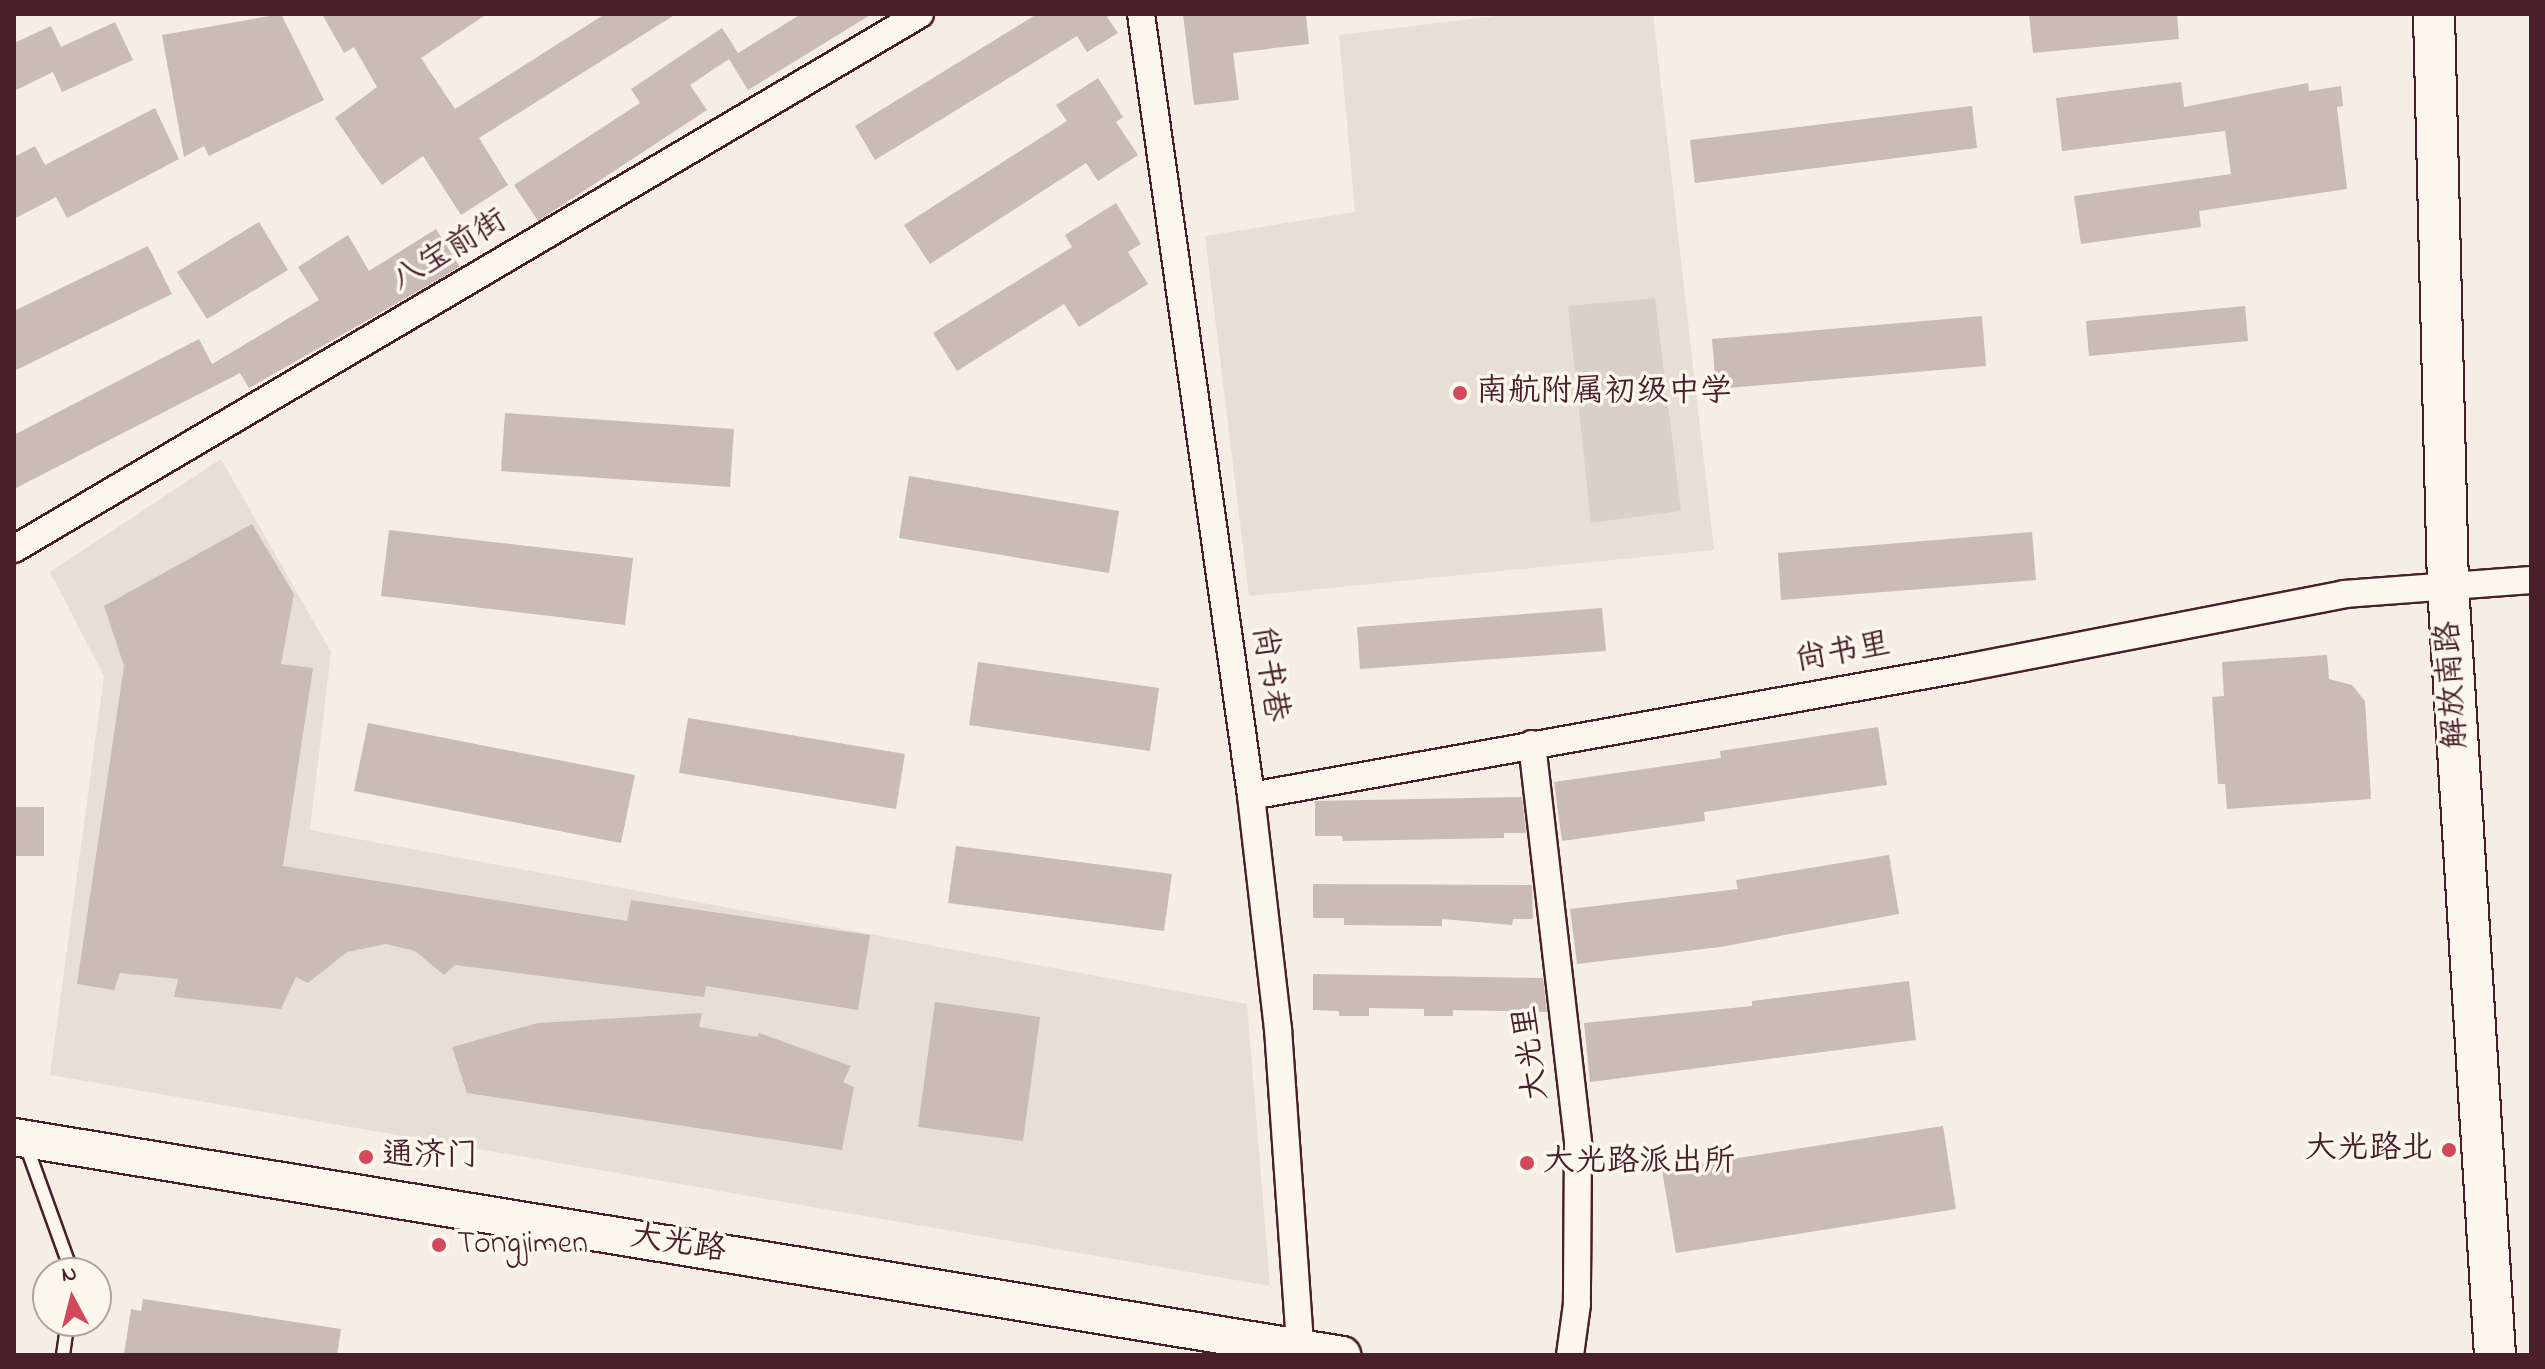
<!DOCTYPE html>
<html>
<head>
<meta charset="utf-8">
<style>
  body { margin:0 }
  #map { position:relative; width:2545px; height:1369px; overflow:hidden; background:#f4eee4; font-family:"Indie Flower","LXGW WenKai TC",sans-serif }
  div>[style] { position:absolute }
  [style*='--x'] { left:calc(var(--x)*1px); top:calc(var(--y)*1px); width:calc(var(--w)*1px); rotate:calc(var(--a)*1deg) }
  .built>* { inset:0; background:#e7dfd6 }
  .green>* { inset:0; background:#dbd0c9 }
  .building>* { inset:0; background:#cabbb6 }
  .roads { filter:drop-shadow(2px 0 #4a1f2b) drop-shadow(-2px 0 #4a1f2b) drop-shadow(0 2px #4a1f2b) drop-shadow(0 -2px #4a1f2b) }
  .lane>* { height:12px; margin:-6px; padding:0 6px; transform-origin:6px; border-radius:6px; background:#fbf7ec }
  .street>* { height:26px; margin:-13px; padding:0 13px; transform-origin:13px; border-radius:13px; background:#fbf7ec }
  .secondary>* { height:36px; margin:-18px; padding:0 18px; transform-origin:18px; border-radius:18px; background:#fbf7ec }
  .primary>* { height:40px; margin:-20px; padding:0 20px; transform-origin:20px; border-radius:20px; background:#fbf7ec }
  .dots>* { width:22px; height:22px; translate:-50% -50%; box-sizing:border-box; border:4px solid #fbf7ec; border-radius:50% }
  span { translate:-50% -50%; white-space:nowrap; text-align:center; line-height:1.15; -webkit-text-stroke:7px #fbf7ec; paint-order:stroke }
  .street-label { font-size:32px; color:#4a1f2b }
  .poi-label { font-size:32px; color:#4a1f2b }
  .left { translate:0 -50%; text-align:left }
  .right { translate:-100% -50%; text-align:right }
  .frame { position:absolute; inset:0; border:16px solid #4a1f2b; pointer-events:none }
  .north { position:absolute; left:32px; top:1257px; width:80px; height:80px; box-sizing:border-box; background:#fbf7ec; border:2px solid #b4a19f; border-radius:50%; rotate:353deg; font-size:22px; font-weight:700; line-height:32px; text-align:center; color:#4a1f2b }
  .north::after { content:''; display:block; margin:auto; width:28px; height:36px; background:#d1495b; clip-path:polygon(50% 0,100% 100%,50% 72%,0 100%) }
</style>
</head>
<body>
<div id="map">
  <div class="built">
    <i style="clip-path:polygon(1512px 14px,1653px 14px,1714px 550px,1249px 596px,1205px 236px,1355px 212px,1339px 35px)"></i>
    <i style="clip-path:polygon(221px 459px,331px 652px,310px 830px,1247px 1004px,1270px 1286px,50px 1075px,104px 676px,50px 572px)"></i>
  </div>
  <div class="green">
    <i style="clip-path:polygon(1655px 298px,1681px 511px,1591px 523px,1568px 306px)"></i>
  </div>
  <div class="building">
    <i style="clip-path:polygon(281px 14px,324px 100px,209px 156px,204px 146px,184px 157px,162px 35px)"></i>
    <i style="clip-path:polygon(322px 14px,487px 14px,421px 58px,455px 109px,605px 14px,676px 14px,479px 138px,508px 185px,461px 215px,423px 156px,382px 185px,363px 159px,335px 118px,377px 87px,354px 47px,344px 53px)"></i>
    <i style="clip-path:polygon(801px 14px,872px 14px,748px 90px,729px 59px,690px 85px,707px 110px,538px 221px,514px 185px,640px 103px,631px 89px,722px 28px,738px 53px)"></i>
    <i style="clip-path:polygon(1037px 14px,1113px 14px,1107px 17px,1118px 33px,1087px 52px,1077px 36px,875px 160px,855px 126px)"></i>
    <i style="clip-path:polygon(1183px 14px,1306px 14px,1309px 44px,1233px 53px,1239px 100px,1194px 105px)"></i>
    <i style="clip-path:polygon(2029px 14px,2177px 14px,2179px 39px,2033px 53px)"></i>
    <i style="clip-path:polygon(115px 22px,133px 60px,62px 92px,53px 72px,14px 91px,14px 43px,51px 26px,61px 47px)"></i>
    <i style="clip-path:polygon(1098px 78px,1123px 117px,1116px 122px,1138px 155px,1098px 181px,1086px 163px,930px 264px,904px 225px,1067px 121px,1056px 105px)"></i>
    <i style="clip-path:polygon(2181px 82px,2184px 107px,2308px 83px,2309px 91px,2341px 86px,2343px 106px,2337px 107px,2347px 189px,2199px 211px,2201px 227px,2081px 244px,2074px 196px,2231px 174px,2225px 131px,2062px 151px,2056px 98px)"></i>
    <i style="clip-path:polygon(1972px 106px,1977px 148px,1695px 183px,1690px 140px)"></i>
    <i style="clip-path:polygon(155px 108px,179px 159px,67px 218px,56px 197px,14px 219px,14px 157px,35px 146px,45px 165px)"></i>
    <i style="clip-path:polygon(1116px 203px,1141px 244px,1128px 252px,1148px 284px,1079px 327px,1064px 304px,957px 371px,933px 333px,1072px 247px,1065px 235px)"></i>
    <i style="clip-path:polygon(259px 222px,288px 270px,207px 319px,177px 272px)"></i>
    <i style="clip-path:polygon(436px 229px,460px 267px,249px 388px,240px 373px,14px 489px,14px 435px,199px 339px,212px 364px,319px 300px,298px 267px,348px 235px,369px 271px)"></i>
    <i style="clip-path:polygon(148px 246px,172px 294px,14px 371px,14px 311px)"></i>
    <i style="clip-path:polygon(2245px 306px,2248px 341px,2089px 356px,2086px 321px)"></i>
    <i style="clip-path:polygon(1982px 316px,1986px 366px,1716px 389px,1712px 339px)"></i>
    <i style="clip-path:polygon(505px 413px,734px 429px,730px 487px,501px 471px)"></i>
    <i style="clip-path:polygon(909px 476px,1119px 511px,1109px 573px,899px 538px)"></i>
    <i style="clip-path:polygon(252px 524px,294px 594px,281px 664px,313px 668px,283px 866px,627px 921px,631px 900px,870px 935px,858px 1010px,706px 986px,704px 997px,455px 965px,444px 975px,415px 951px,386px 944px,347px 952px,308px 983px,296px 977px,281px 1009px,174px 997px,178px 979px,120px 973px,114px 990px,77px 984px,124px 666px,104px 606px)"></i>
    <i style="clip-path:polygon(389px 530px,633px 558px,625px 625px,381px 596px)"></i>
    <i style="clip-path:polygon(2032px 532px,2036px 580px,1781px 600px,1778px 553px)"></i>
    <i style="clip-path:polygon(1602px 608px,1606px 651px,1360px 669px,1357px 627px)"></i>
    <i style="clip-path:polygon(2327px 655px,2329px 679px,2352px 685px,2365px 701px,2371px 799px,2227px 809px,2225px 784px,2218px 784px,2212px 697px,2224px 696px,2222px 662px)"></i>
    <i style="clip-path:polygon(978px 662px,1159px 688px,1150px 751px,969px 725px)"></i>
    <i style="clip-path:polygon(688px 718px,905px 754px,896px 809px,679px 773px)"></i>
    <i style="clip-path:polygon(368px 723px,635px 775px,621px 843px,354px 791px)"></i>
    <i style="clip-path:polygon(1878px 727px,1887px 785px,1704px 812px,1705px 821px,1562px 841px,1554px 782px,1721px 758px,1720px 751px)"></i>
    <i style="clip-path:polygon(1522px 797px,1526px 833px,1504px 833px,1504px 838px,1343px 841px,1342px 836px,1315px 836px,1315px 801px)"></i>
    <i style="clip-path:polygon(14px 807px,44px 807px,44px 856px,14px 856px)"></i>
    <i style="clip-path:polygon(956px 846px,1172px 874px,1164px 931px,948px 903px)"></i>
    <i style="clip-path:polygon(1889px 855px,1899px 914px,1720px 947px,1577px 964px,1570px 909px,1738px 889px,1736px 880px)"></i>
    <i style="clip-path:polygon(1313px 884px,1532px 885px,1533px 919px,1513px 919px,1512px 925px,1442px 919px,1442px 926px,1344px 925px,1344px 918px,1313px 918px)"></i>
    <i style="clip-path:polygon(1313px 974px,1543px 978px,1547px 1012px,1453px 1010px,1453px 1016px,1424px 1016px,1424px 1009px,1369px 1008px,1369px 1016px,1339px 1016px,1339px 1011px,1313px 1010px)"></i>
    <i style="clip-path:polygon(1909px 981px,1916px 1040px,1590px 1082px,1584px 1023px,1752px 1006px,1752px 1001px)"></i>
    <i style="clip-path:polygon(935px 1002px,1040px 1017px,1023px 1141px,918px 1127px)"></i>
    <i style="clip-path:polygon(702px 1013px,699px 1027px,757px 1037px,759px 1033px,851px 1066px,843px 1082px,854px 1087px,842px 1150px,467px 1093px,452px 1047px,538px 1023px)"></i>
    <i style="clip-path:polygon(1943px 1126px,1956px 1209px,1676px 1253px,1662px 1170px)"></i>
    <i style="clip-path:polygon(143px 1299px,341px 1329px,337px 1355px,124px 1355px,131px 1309px,141px 1311px)"></i>
  </div>
  <div class="roads">
    <div class="lane">
      <i style="--x:26;--y:1145;--w:136;--a:70.2"></i>
      <i style="--x:63;--y:1355;--w:34;--a:-82"></i>
    </div>
    <div class="street">
      <i style="--x:1141;--y:14;--w:790;--a:81.99"></i>
      <i style="--x:1251;--y:796;--w:235;--a:83.4"></i>
      <i style="--x:1278;--y:1029;--w:318;--a:86"></i>
      <i style="--x:14;--y:549;--w:1052;--a:-30.56"></i>
      <i style="--x:1532;--y:744;--w:403;--a:83.4"></i>
      <i style="--x:1578;--y:1144;--w:160;--a:90.4"></i>
      <i style="--x:1577;--y:1304;--w:51;--a:97.8"></i>
      <i style="--x:1251;--y:796;--w:725;--a:-10.16"></i>
      <i style="--x:1965;--y:668;--w:386;--a:-11"></i>
      <i style="--x:2344;--y:594;--w:188;--a:-4.3"></i>
    </div>
    <div class="secondary">
      <i style="--x:14;--y:1137;--w:1346;--a:9.32"></i>
    </div>
    <div class="primary">
      <i style="--x:2434;--y:14;--w:571;--a:88.6"></i>
      <i style="--x:2448;--y:585;--w:771;--a:86.51"></i>
    </div>
  </div>
  <div class="dots">
    <i style="left:1460px;top:393px;background:#d1495b"></i>
    <i style="left:2449px;top:1150px;background:#d1495b"></i>
    <i style="left:366px;top:1157px;background:#d1495b"></i>
    <i style="left:1527px;top:1163px;background:#d1495b"></i>
    <i style="left:439px;top:1245px;background:#d1495b"></i>
  </div>
  <div class="street-label">
    <span style="left:450px;top:252px;rotate:-31deg">八宝前街</span>
    <span style="left:1843px;top:654px;rotate:-10deg">尚书里</span>
    <span style="left:1268px;top:674px;rotate:82deg">尚书巷</span>
    <span style="left:2454px;top:685px;rotate:-94deg">解放南路</span>
    <span style="left:1533px;top:1053px;rotate:-97deg">大光里</span>
    <span style="left:678px;top:1245px;rotate:9deg">大光路</span>
  </div>
  <div class="poi-label">
    <span class="left" style="left:1476px;top:393px">南航附属初级中学</span>
    <span class="right" style="left:2433px;top:1150px">大光路北</span>
    <span class="left" style="left:382px;top:1157px">通济门</span>
    <span class="left" style="left:1543px;top:1163px">大光路派出所</span>
    <span class="left" style="left:457px;top:1245px">Tongjimen</span>
  </div>
  <div class="frame"></div>
  <div class="north">N</div>
</div>
</body>
</html>
